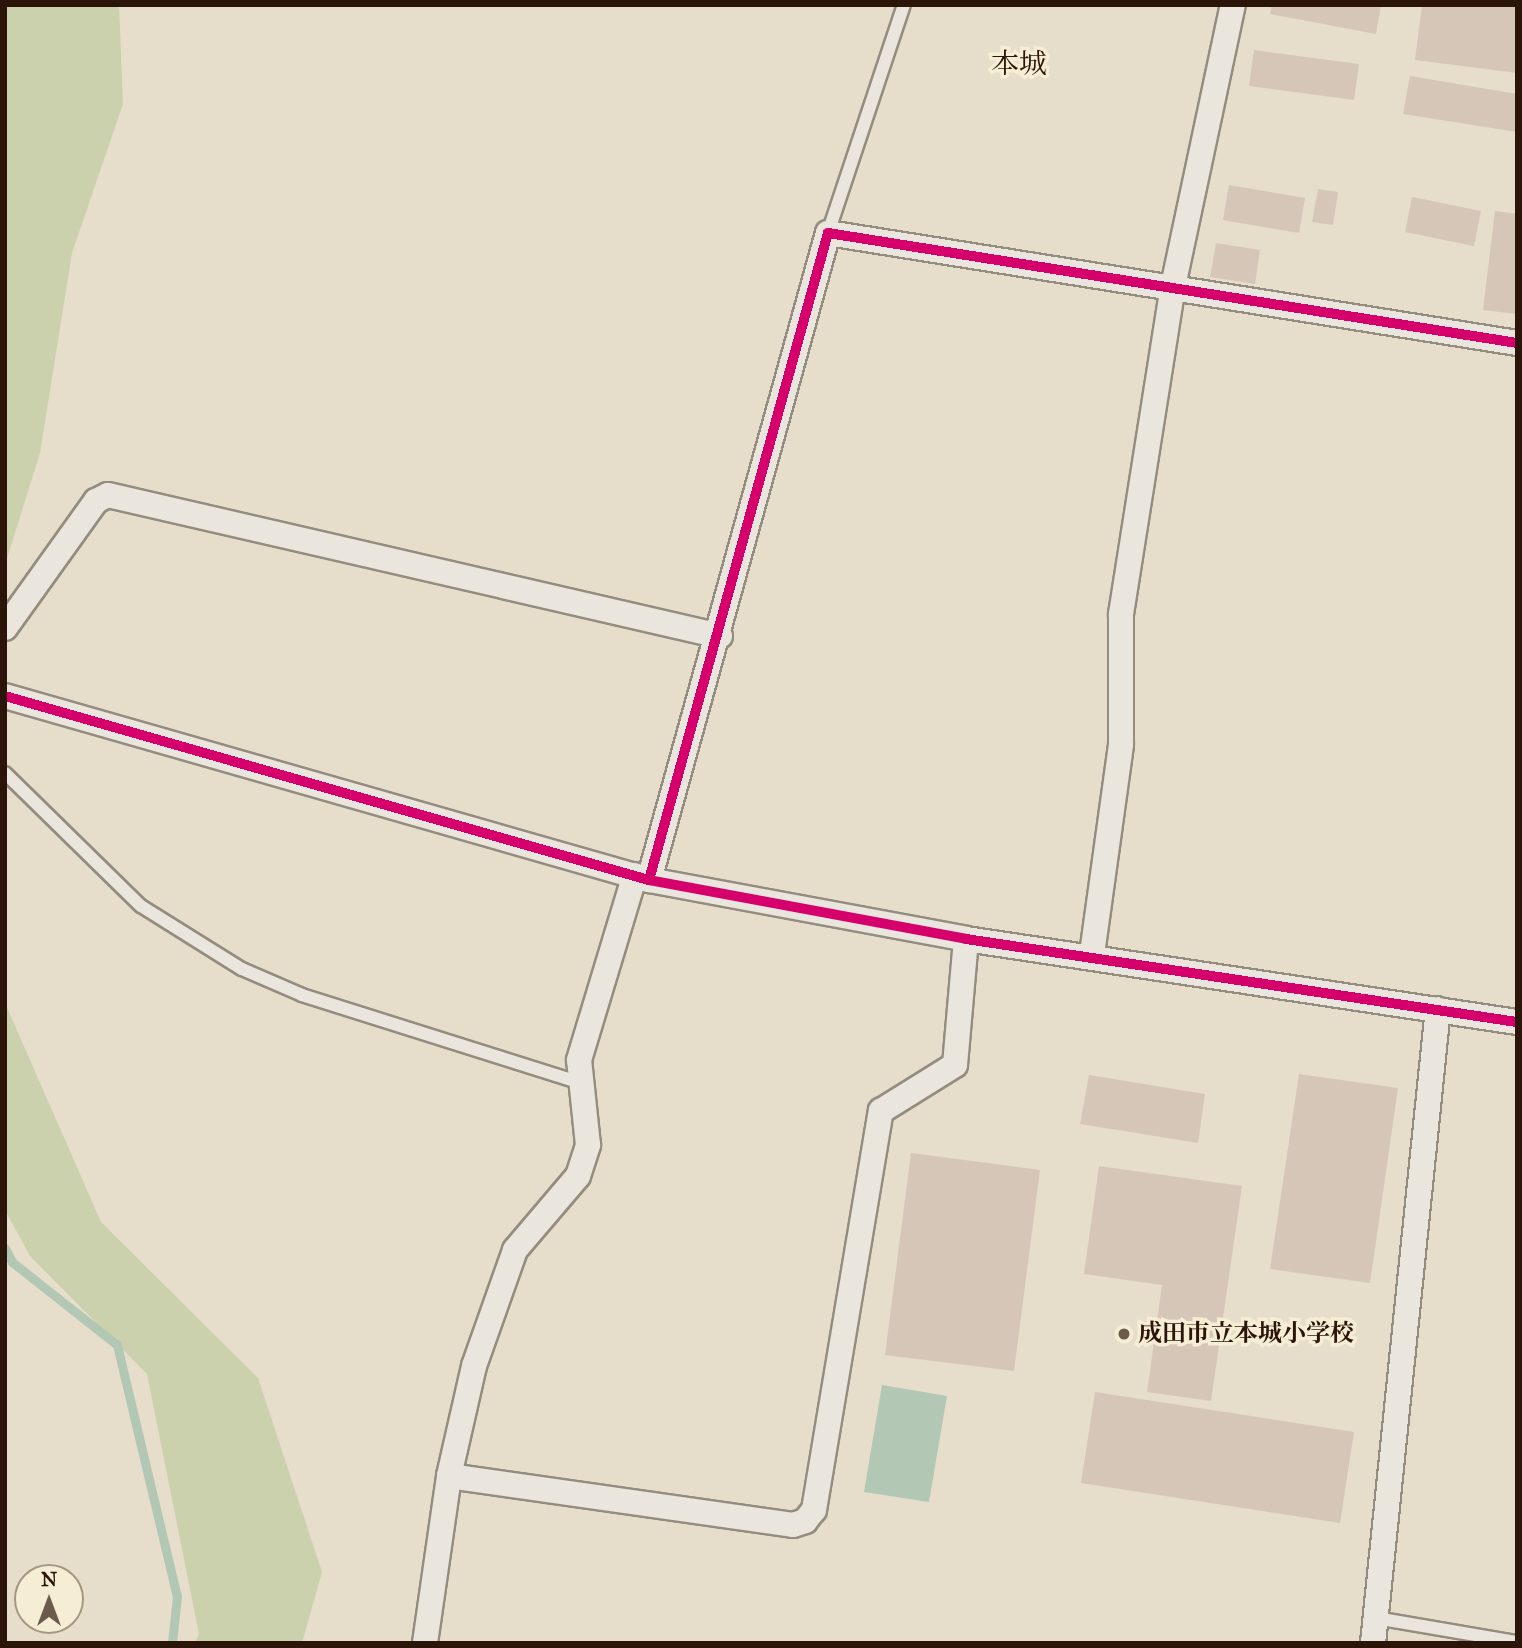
<!DOCTYPE html>
<html>
<head>
<meta charset="utf-8">
<style>
  body { margin:0 }
  #map { position:relative; width:1522px; height:1648px; overflow:hidden; background:#e6deca; font-family:"IM FELL Great Primer","Noto Serif JP",serif }
  div>[style] { position:absolute }
  [style*='--x'] { left:calc(var(--x)*1px); top:calc(var(--y)*1px); width:calc(var(--w)*1px); rotate:calc(var(--a)*1deg) }
  .green>* { inset:0; background:#cbd0ad }
  .water>* { inset:0; background:#b2c8b5 }
  .stream>* { height:9px; margin:-4.5px; padding:0 4.5px; transform-origin:4.5px; border-radius:4.5px; background:#b2c8b5 }
  .building>* { inset:0; background:#d5c6b7 }
  .roads { filter:drop-shadow(2px 0 #948c7f) drop-shadow(-2px 0 #948c7f) drop-shadow(0 2px #948c7f) drop-shadow(0 -2px #948c7f) }
  .lane>* { height:12px; margin:-6px; padding:0 6px; transform-origin:6px; border-radius:6px; background:#eae6dd }
  .street>* { height:24px; margin:-12px; padding:0 12px; transform-origin:12px; border-radius:12px; background:#eae6dd }
  .cycleway>* { height:10px; margin:-5px; padding:0 5px; transform-origin:5px; border-radius:5px; background:#d6006c }
  .dots>* { width:19px; height:19px; translate:-50% -50%; box-sizing:border-box; border:4px solid #f6edd5; border-radius:50% }
  span { translate:-50% -50%; white-space:nowrap; text-align:center; line-height:1.15; -webkit-text-stroke:7px #f6edd5; paint-order:stroke }
  .poi-label { font-size:24px; color:#2b1508; font-weight:700 }
  .left { translate:0 -50%; text-align:left }
  .quarter-label { font-size:28px; color:#2b1508 }
  .frame { position:absolute; inset:0; border:7px solid #2b1508; pointer-events:none }
  .north { position:absolute; left:14px; top:1564px; width:70px; height:70px; box-sizing:border-box; background:#f6edd5; border:2px solid #a59783; border-radius:50%; rotate:0deg; font-size:19px; font-weight:700; line-height:28px; text-align:center; color:#2b1508 }
  .north::after { content:''; display:block; margin:auto; width:24px; height:32px; background:#6c5b4c; clip-path:polygon(50% 0,100% 100%,50% 72%,0 100%) }
</style>
</head>
<body>
<div id="map">
  <div class="green">
    <i style="clip-path:polygon(5px 5px,119px 5px,123px 104px,72px 253px,40px 453px,5px 565px)"></i>
    <i style="clip-path:polygon(5px 1003px,101px 1222px,258px 1378px,322px 1572px,302px 1643px,195px 1643px,199px 1634px,147px 1374px,30px 1256px,5px 1210px)"></i>
  </div>
  <div class="water">
    <i style="clip-path:polygon(882px 1385px,947px 1396px,929px 1502px,864px 1492px)"></i>
  </div>
  <div class="stream">
    <i style="--x:5;--y:1248;--w:16;--a:63"></i>
    <i style="--x:12;--y:1262;--w:134;--a:38.3"></i>
    <i style="--x:117;--y:1345;--w:258;--a:76.6"></i>
    <i style="--x:177;--y:1596;--w:47;--a:96.1"></i>
  </div>
  <div class="building">
    <i style="clip-path:polygon(1272px 5px,1381px 5px,1376px 34px,1270px 14px)"></i>
    <i style="clip-path:polygon(1422px 5px,1517px 7px,1517px 73px,1415px 60px)"></i>
    <i style="clip-path:polygon(1254px 50px,1359px 64px,1354px 100px,1249px 86px)"></i>
    <i style="clip-path:polygon(1410px 76px,1517px 94px,1517px 132px,1403px 114px)"></i>
    <i style="clip-path:polygon(1229px 185px,1305px 198px,1299px 233px,1223px 220px)"></i>
    <i style="clip-path:polygon(1318px 189px,1338px 192px,1333px 225px,1312px 222px)"></i>
    <i style="clip-path:polygon(1412px 197px,1481px 211px,1474px 246px,1405px 232px)"></i>
    <i style="clip-path:polygon(1495px 211px,1517px 214px,1517px 314px,1483px 310px)"></i>
    <i style="clip-path:polygon(1216px 243px,1260px 250px,1255px 284px,1210px 277px)"></i>
    <i style="clip-path:polygon(1299px 1074px,1398px 1088px,1370px 1283px,1270px 1269px)"></i>
    <i style="clip-path:polygon(1089px 1075px,1205px 1094px,1198px 1143px,1080px 1124px)"></i>
    <i style="clip-path:polygon(911px 1153px,1040px 1170px,1014px 1371px,885px 1355px)"></i>
    <i style="clip-path:polygon(1099px 1166px,1242px 1186px,1211px 1401px,1147px 1392px,1162px 1285px,1084px 1274px)"></i>
    <i style="clip-path:polygon(1095px 1392px,1354px 1432px,1340px 1523px,1081px 1483px)"></i>
  </div>
  <div class="roads">
    <div class="lane">
      <i style="--x:828;--y:233;--w:240;--a:-71.6"></i>
      <i style="--x:5;--y:773;--w:190;--a:44.4"></i>
      <i style="--x:141;--y:906;--w:119;--a:32"></i>
      <i style="--x:242;--y:969;--w:65;--a:23.4"></i>
      <i style="--x:302;--y:995;--w:289;--a:17.5"></i>
      <i style="--x:1376;--y:1618;--w:143;--a:9.7"></i>
    </div>
    <div class="street">
      <i style="--x:5;--y:628;--w:156;--a:-54.4"></i>
      <i style="--x:96;--y:501;--w:13;--a:-27"></i>
      <i style="--x:108;--y:495;--w:628;--a:12.97"></i>
      <i style="--x:5;--y:696;--w:670;--a:15.95"></i>
      <i style="--x:649;--y:880;--w:322;--a:10.5"></i>
      <i style="--x:966;--y:939;--w:557;--a:8.57"></i>
      <i style="--x:649;--y:880;--w:671;--a:-74.54"></i>
      <i style="--x:828;--y:233;--w:698;--a:9.07"></i>
      <i style="--x:1092;--y:954;--w:212;--a:-82.1"></i>
      <i style="--x:1121;--y:744;--w:130;--a:-90"></i>
      <i style="--x:1121;--y:614;--w:327;--a:-81"></i>
      <i style="--x:1172;--y:291;--w:292;--a:-78"></i>
      <i style="--x:449;--y:1476;--w:347;--a:8.1"></i>
      <i style="--x:793;--y:1525;--w:13;--a:-18"></i>
      <i style="--x:805;--y:1521;--w:14;--a:-51"></i>
      <i style="--x:814;--y:1510;--w:405;--a:-80.5"></i>
      <i style="--x:881;--y:1111;--w:87;--a:-31.9"></i>
      <i style="--x:955;--y:1065;--w:126;--a:-85"></i>
      <i style="--x:425;--y:1643;--w:169;--a:-81.8"></i>
      <i style="--x:449;--y:1476;--w:113;--a:-77.2"></i>
      <i style="--x:474;--y:1366;--w:123;--a:-70.5"></i>
      <i style="--x:515;--y:1250;--w:97;--a:-49.6"></i>
      <i style="--x:578;--y:1176;--w:33;--a:-72"></i>
      <i style="--x:588;--y:1145;--w:85;--a:-96"></i>
      <i style="--x:579;--y:1060;--w:193;--a:-73.2"></i>
      <i style="--x:1373;--y:1643;--w:637;--a:-84.15"></i>
    </div>
  </div>
  <div class="cycleway">
    <i style="--x:5;--y:696;--w:670;--a:15.95"></i>
    <i style="--x:649;--y:880;--w:322;--a:10.5"></i>
    <i style="--x:966;--y:939;--w:557;--a:8.57"></i>
    <i style="--x:649;--y:880;--w:671;--a:-74.54"></i>
    <i style="--x:828;--y:233;--w:698;--a:9.07"></i>
  </div>
  <div class="dots">
    <i style="left:1124px;top:1334px;background:#6c5b4c"></i>
  </div>
  <div class="poi-label">
    <span class="left" style="left:1138px;top:1334px">成田市立本城小学校</span>
  </div>
  <div class="quarter-label">
    <span style="left:1019px;top:64px">本城</span>
  </div>
  <div class="frame"></div>
  <div class="north">N</div>
</div>
</body>
</html>
